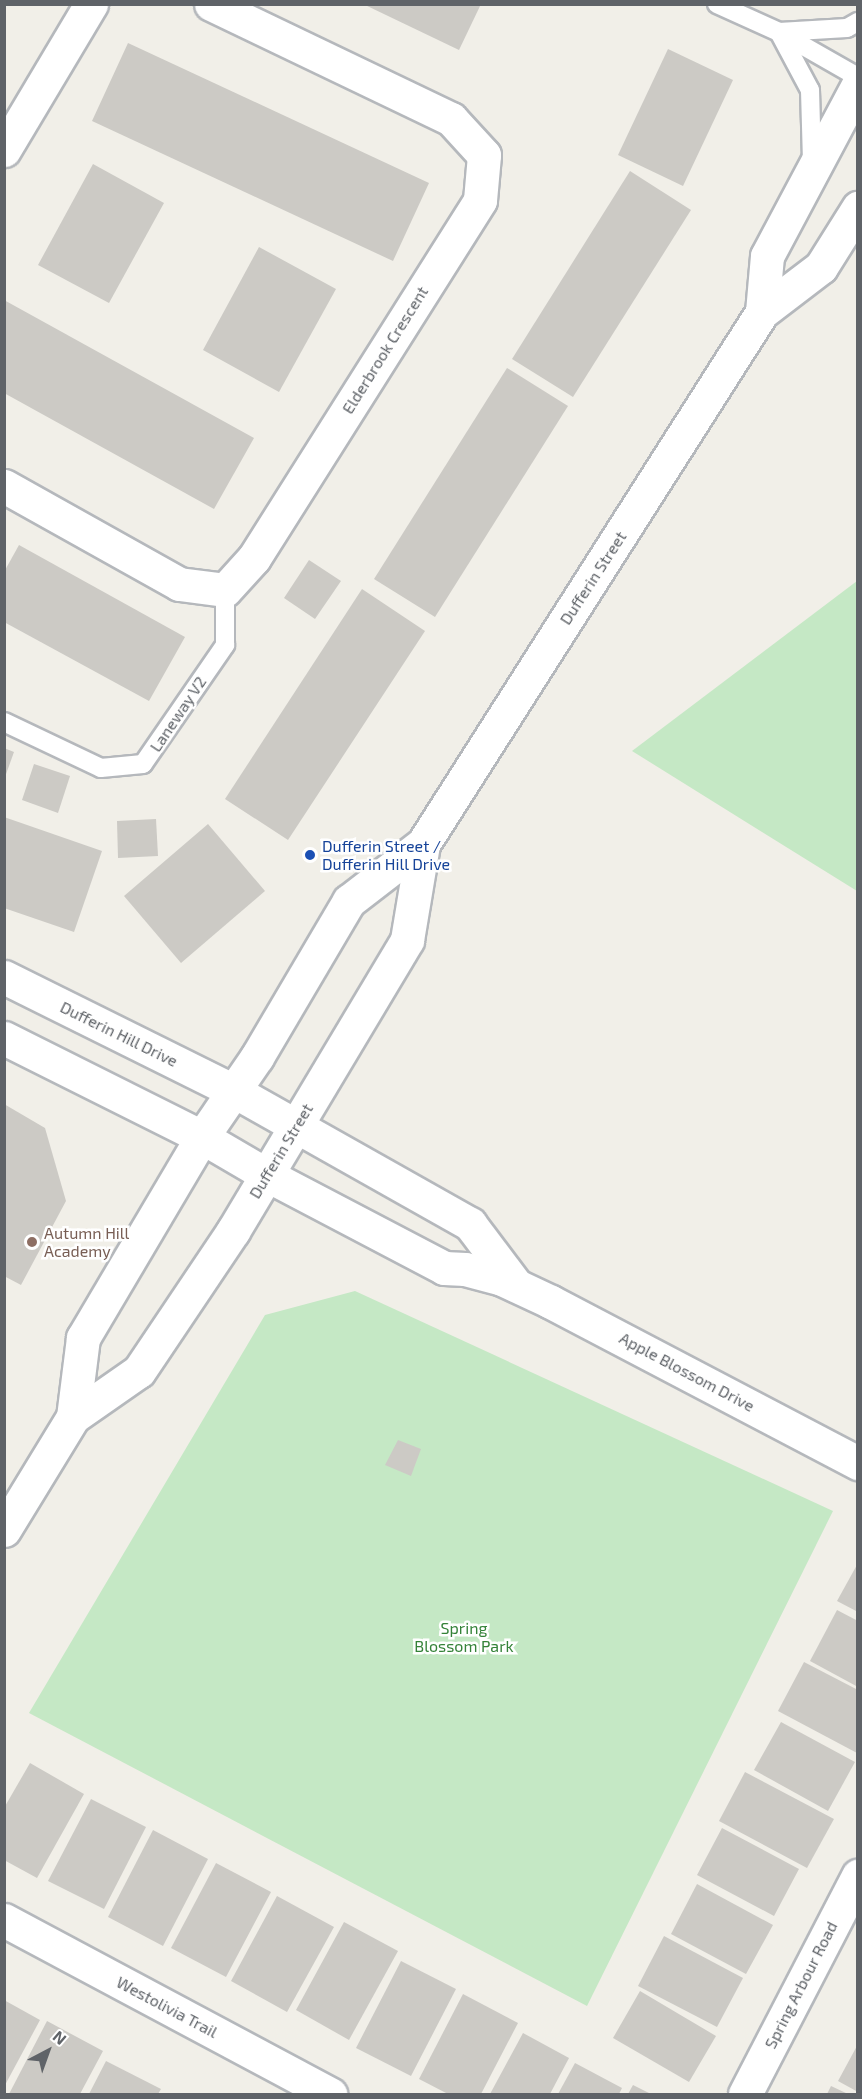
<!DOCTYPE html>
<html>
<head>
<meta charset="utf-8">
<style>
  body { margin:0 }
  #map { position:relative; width:862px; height:2099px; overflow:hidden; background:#f1efe8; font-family:"Exo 2",sans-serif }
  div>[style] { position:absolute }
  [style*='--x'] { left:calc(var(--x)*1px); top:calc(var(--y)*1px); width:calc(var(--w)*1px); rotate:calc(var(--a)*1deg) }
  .green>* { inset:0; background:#c5e8c5 }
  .building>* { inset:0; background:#cccac5 }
  .roads { filter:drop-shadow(2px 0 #b5b8bc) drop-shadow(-2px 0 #b5b8bc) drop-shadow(0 2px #b5b8bc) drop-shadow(0 -2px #b5b8bc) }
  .service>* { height:18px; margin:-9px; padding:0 9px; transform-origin:9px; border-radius:9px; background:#fff }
  .minor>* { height:33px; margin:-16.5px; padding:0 16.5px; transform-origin:16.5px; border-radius:16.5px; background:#fff }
  .secondary>* { height:33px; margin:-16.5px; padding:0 16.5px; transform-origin:16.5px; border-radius:16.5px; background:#fff }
  .dots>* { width:16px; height:16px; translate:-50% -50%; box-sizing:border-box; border:3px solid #fff; border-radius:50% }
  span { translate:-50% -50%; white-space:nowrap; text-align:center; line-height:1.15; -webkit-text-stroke:5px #fff; paint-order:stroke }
  .street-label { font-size:16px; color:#5f6368 }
  .transit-label { font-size:16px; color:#164399 }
  .left { translate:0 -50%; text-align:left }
  .education-label { font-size:16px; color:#785e54 }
  .park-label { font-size:16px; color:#348238 }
  .frame { position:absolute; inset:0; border:6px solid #5f6368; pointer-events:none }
  .north { position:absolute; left:18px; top:2021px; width:60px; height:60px; -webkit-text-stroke:4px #fff; paint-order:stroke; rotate:41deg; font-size:16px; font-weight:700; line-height:24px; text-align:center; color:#5f6368 }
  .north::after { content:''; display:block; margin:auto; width:21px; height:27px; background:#5f6368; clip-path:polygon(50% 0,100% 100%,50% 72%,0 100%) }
</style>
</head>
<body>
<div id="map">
  <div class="green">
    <i style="clip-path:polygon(857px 581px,857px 891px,632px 751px)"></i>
    <i style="clip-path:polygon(355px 1291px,833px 1511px,587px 2006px,29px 1713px,265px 1315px)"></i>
  </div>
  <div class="building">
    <i style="clip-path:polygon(363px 4px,481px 4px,459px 50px)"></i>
    <i style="clip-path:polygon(128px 43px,429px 183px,393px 261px,92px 121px)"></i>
    <i style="clip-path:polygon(668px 49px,733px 80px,683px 186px,618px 155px)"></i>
    <i style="clip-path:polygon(93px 164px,164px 203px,109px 303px,38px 265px)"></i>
    <i style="clip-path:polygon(630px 171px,691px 210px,573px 397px,512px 359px)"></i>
    <i style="clip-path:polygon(259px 247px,336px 289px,279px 392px,203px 350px)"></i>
    <i style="clip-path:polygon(4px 300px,254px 438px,214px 509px,4px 393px)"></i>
    <i style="clip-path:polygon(507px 368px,568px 406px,435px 617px,374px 579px)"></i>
    <i style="clip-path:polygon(19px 545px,185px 637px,149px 701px,4px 622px,4px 572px)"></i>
    <i style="clip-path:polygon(309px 560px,341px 581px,315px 619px,284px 598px)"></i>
    <i style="clip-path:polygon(362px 589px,425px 631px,288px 840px,225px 799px)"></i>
    <i style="clip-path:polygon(4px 748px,14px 752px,5px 777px,4px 777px)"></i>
    <i style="clip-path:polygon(34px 764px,70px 776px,58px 813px,22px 800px)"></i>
    <i style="clip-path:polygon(4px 817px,102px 851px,74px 932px,4px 908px)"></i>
    <i style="clip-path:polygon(156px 819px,158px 856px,118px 858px,117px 821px)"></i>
    <i style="clip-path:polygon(208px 824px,265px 891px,181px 963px,124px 896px)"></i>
    <i style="clip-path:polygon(4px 1104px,45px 1128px,66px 1201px,21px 1285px,4px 1276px)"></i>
    <i style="clip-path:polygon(398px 1440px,421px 1449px,411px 1476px,385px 1465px)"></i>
    <i style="clip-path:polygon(858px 1563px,858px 1612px,837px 1601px)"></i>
    <i style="clip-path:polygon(837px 1610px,858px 1621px,858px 1687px,810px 1661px)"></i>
    <i style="clip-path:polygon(804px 1662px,858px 1690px,857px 1753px,778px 1711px)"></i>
    <i style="clip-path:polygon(781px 1722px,855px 1762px,828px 1811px,754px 1770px)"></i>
    <i style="clip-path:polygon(30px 1763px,84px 1794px,37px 1878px,4px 1860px,4px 1808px)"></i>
    <i style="clip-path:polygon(745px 1772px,834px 1819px,807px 1868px,719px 1821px)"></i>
    <i style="clip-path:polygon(91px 1799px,146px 1827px,104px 1909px,48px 1881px)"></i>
    <i style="clip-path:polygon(722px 1828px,799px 1869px,774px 1916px,697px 1875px)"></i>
    <i style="clip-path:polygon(153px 1830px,208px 1859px,163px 1946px,108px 1917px)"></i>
    <i style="clip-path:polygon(216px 1863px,271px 1892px,226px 1977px,171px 1948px)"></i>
    <i style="clip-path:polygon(697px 1884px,773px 1925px,746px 1974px,671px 1934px)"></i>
    <i style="clip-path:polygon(277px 1896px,334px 1927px,287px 2012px,231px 1981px)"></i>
    <i style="clip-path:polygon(344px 1922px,398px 1951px,349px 2040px,296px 2010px)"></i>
    <i style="clip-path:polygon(664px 1936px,743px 1978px,717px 2027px,638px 1986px)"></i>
    <i style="clip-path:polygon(401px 1961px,456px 1989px,411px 2076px,356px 2048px)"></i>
    <i style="clip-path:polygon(640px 1991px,716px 2036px,689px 2082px,613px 2038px)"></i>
    <i style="clip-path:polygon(463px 1994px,518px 2023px,481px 2094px,448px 2094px,419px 2079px)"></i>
    <i style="clip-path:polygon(4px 2000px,40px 2020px,4px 2087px)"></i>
    <i style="clip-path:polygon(47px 2021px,103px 2051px,80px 2094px,9px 2094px)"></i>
    <i style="clip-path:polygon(523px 2033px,569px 2058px,550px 2094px,490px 2094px)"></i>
    <i style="clip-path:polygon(858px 2044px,858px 2092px,838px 2081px)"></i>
    <i style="clip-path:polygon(106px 2061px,161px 2089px,158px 2094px,89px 2094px)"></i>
    <i style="clip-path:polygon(575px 2063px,622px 2088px,619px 2094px,558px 2094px)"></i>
    <i style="clip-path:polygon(633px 2085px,651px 2094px,628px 2094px)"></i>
    <i style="clip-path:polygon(831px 2086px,848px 2094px,827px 2094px)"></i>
  </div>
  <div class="roads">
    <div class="service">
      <i style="--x:717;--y:4;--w:68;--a:24.3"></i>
      <i style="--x:779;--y:32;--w:91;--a:29.7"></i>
      <i style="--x:779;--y:32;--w:66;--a:61.9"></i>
      <i style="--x:810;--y:90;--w:71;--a:88.4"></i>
      <i style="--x:779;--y:32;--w:68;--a:-3.4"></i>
      <i style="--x:847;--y:28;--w:13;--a:-29"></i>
      <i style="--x:4;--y:722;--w:107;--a:25.4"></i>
      <i style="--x:101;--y:768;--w:42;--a:-5.4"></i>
      <i style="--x:143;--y:764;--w:145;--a:-55.4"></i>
      <i style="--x:225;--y:645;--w:55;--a:-90"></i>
    </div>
    <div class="minor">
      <i style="--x:4;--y:150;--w:170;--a:-59.2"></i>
      <i style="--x:4;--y:486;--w:201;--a:29.2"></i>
      <i style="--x:179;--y:584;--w:46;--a:7.4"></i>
      <i style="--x:225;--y:590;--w:43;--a:-47.8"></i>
      <i style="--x:254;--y:558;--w:423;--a:-57.7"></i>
      <i style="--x:480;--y:200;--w:45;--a:-84.9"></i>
      <i style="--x:484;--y:155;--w:49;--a:-132.5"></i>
      <i style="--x:451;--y:119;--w:266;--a:-154.4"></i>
      <i style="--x:4;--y:977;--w:257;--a:26.4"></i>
      <i style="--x:234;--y:1091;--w:271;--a:29.4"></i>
      <i style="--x:470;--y:1224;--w:76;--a:53"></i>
      <i style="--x:4;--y:1038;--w:221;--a:26.6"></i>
      <i style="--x:202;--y:1137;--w:75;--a:30.3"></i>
      <i style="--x:267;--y:1175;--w:200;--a:27.7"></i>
      <i style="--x:444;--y:1268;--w:21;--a:3"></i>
      <i style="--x:465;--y:1269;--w:38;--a:15"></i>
      <i style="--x:502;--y:1279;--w:54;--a:25.1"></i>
      <i style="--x:551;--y:1302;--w:347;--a:27.7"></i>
      <i style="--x:4;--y:1920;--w:370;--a:28.1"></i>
      <i style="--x:745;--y:2094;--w:246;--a:-62.6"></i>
    </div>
    <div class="secondary">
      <i style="--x:762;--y:312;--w:56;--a:-84.9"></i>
      <i style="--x:767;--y:256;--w:194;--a:-62"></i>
      <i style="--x:73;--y:1417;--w:80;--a:-34.9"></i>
      <i style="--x:139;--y:1371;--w:169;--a:-56.1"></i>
      <i style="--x:233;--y:1231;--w:339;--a:-59.1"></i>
      <i style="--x:407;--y:940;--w:97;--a:-80.5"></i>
      <i style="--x:4;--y:1530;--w:132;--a:-58.6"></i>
      <i style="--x:73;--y:1417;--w:80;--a:-82.8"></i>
      <i style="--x:83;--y:1338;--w:234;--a:-59.4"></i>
      <i style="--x:202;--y:1137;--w:97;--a:-55.5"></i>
      <i style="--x:257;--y:1057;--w:181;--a:-59.5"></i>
      <i style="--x:349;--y:901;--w:93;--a:-37.6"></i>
      <i style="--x:423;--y:844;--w:631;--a:-57.49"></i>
      <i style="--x:762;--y:312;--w:74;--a:-37.3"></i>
      <i style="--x:821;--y:267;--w:70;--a:-57.9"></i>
    </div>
  </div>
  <div class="dots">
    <i style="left:310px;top:855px;background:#1a4fb4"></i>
    <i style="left:32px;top:1242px;background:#8d6e63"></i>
  </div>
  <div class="street-label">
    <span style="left:385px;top:350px;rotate:-58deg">Elderbrook Crescent</span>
    <span style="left:593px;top:578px;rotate:-57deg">Dufferin Street</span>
    <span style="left:178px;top:714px;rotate:-56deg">Laneway V2</span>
    <span style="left:119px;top:1034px;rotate:26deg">Dufferin Hill Drive</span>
    <span style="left:281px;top:1151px;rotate:-59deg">Dufferin Street</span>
    <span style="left:687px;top:1372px;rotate:28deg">Apple Blossom Drive</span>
    <span style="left:801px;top:1985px;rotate:-63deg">Spring Arbour Road</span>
    <span style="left:167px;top:2007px;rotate:28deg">Westolivia Trail</span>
  </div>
  <div class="transit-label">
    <span class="left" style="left:322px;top:855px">Dufferin Street /<br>Dufferin Hill Drive</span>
  </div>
  <div class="education-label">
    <span class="left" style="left:44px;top:1242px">Autumn Hill<br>Academy</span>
  </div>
  <div class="park-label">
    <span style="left:464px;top:1637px">Spring<br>Blossom Park</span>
  </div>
  <div class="frame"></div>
  <div class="north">N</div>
</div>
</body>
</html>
